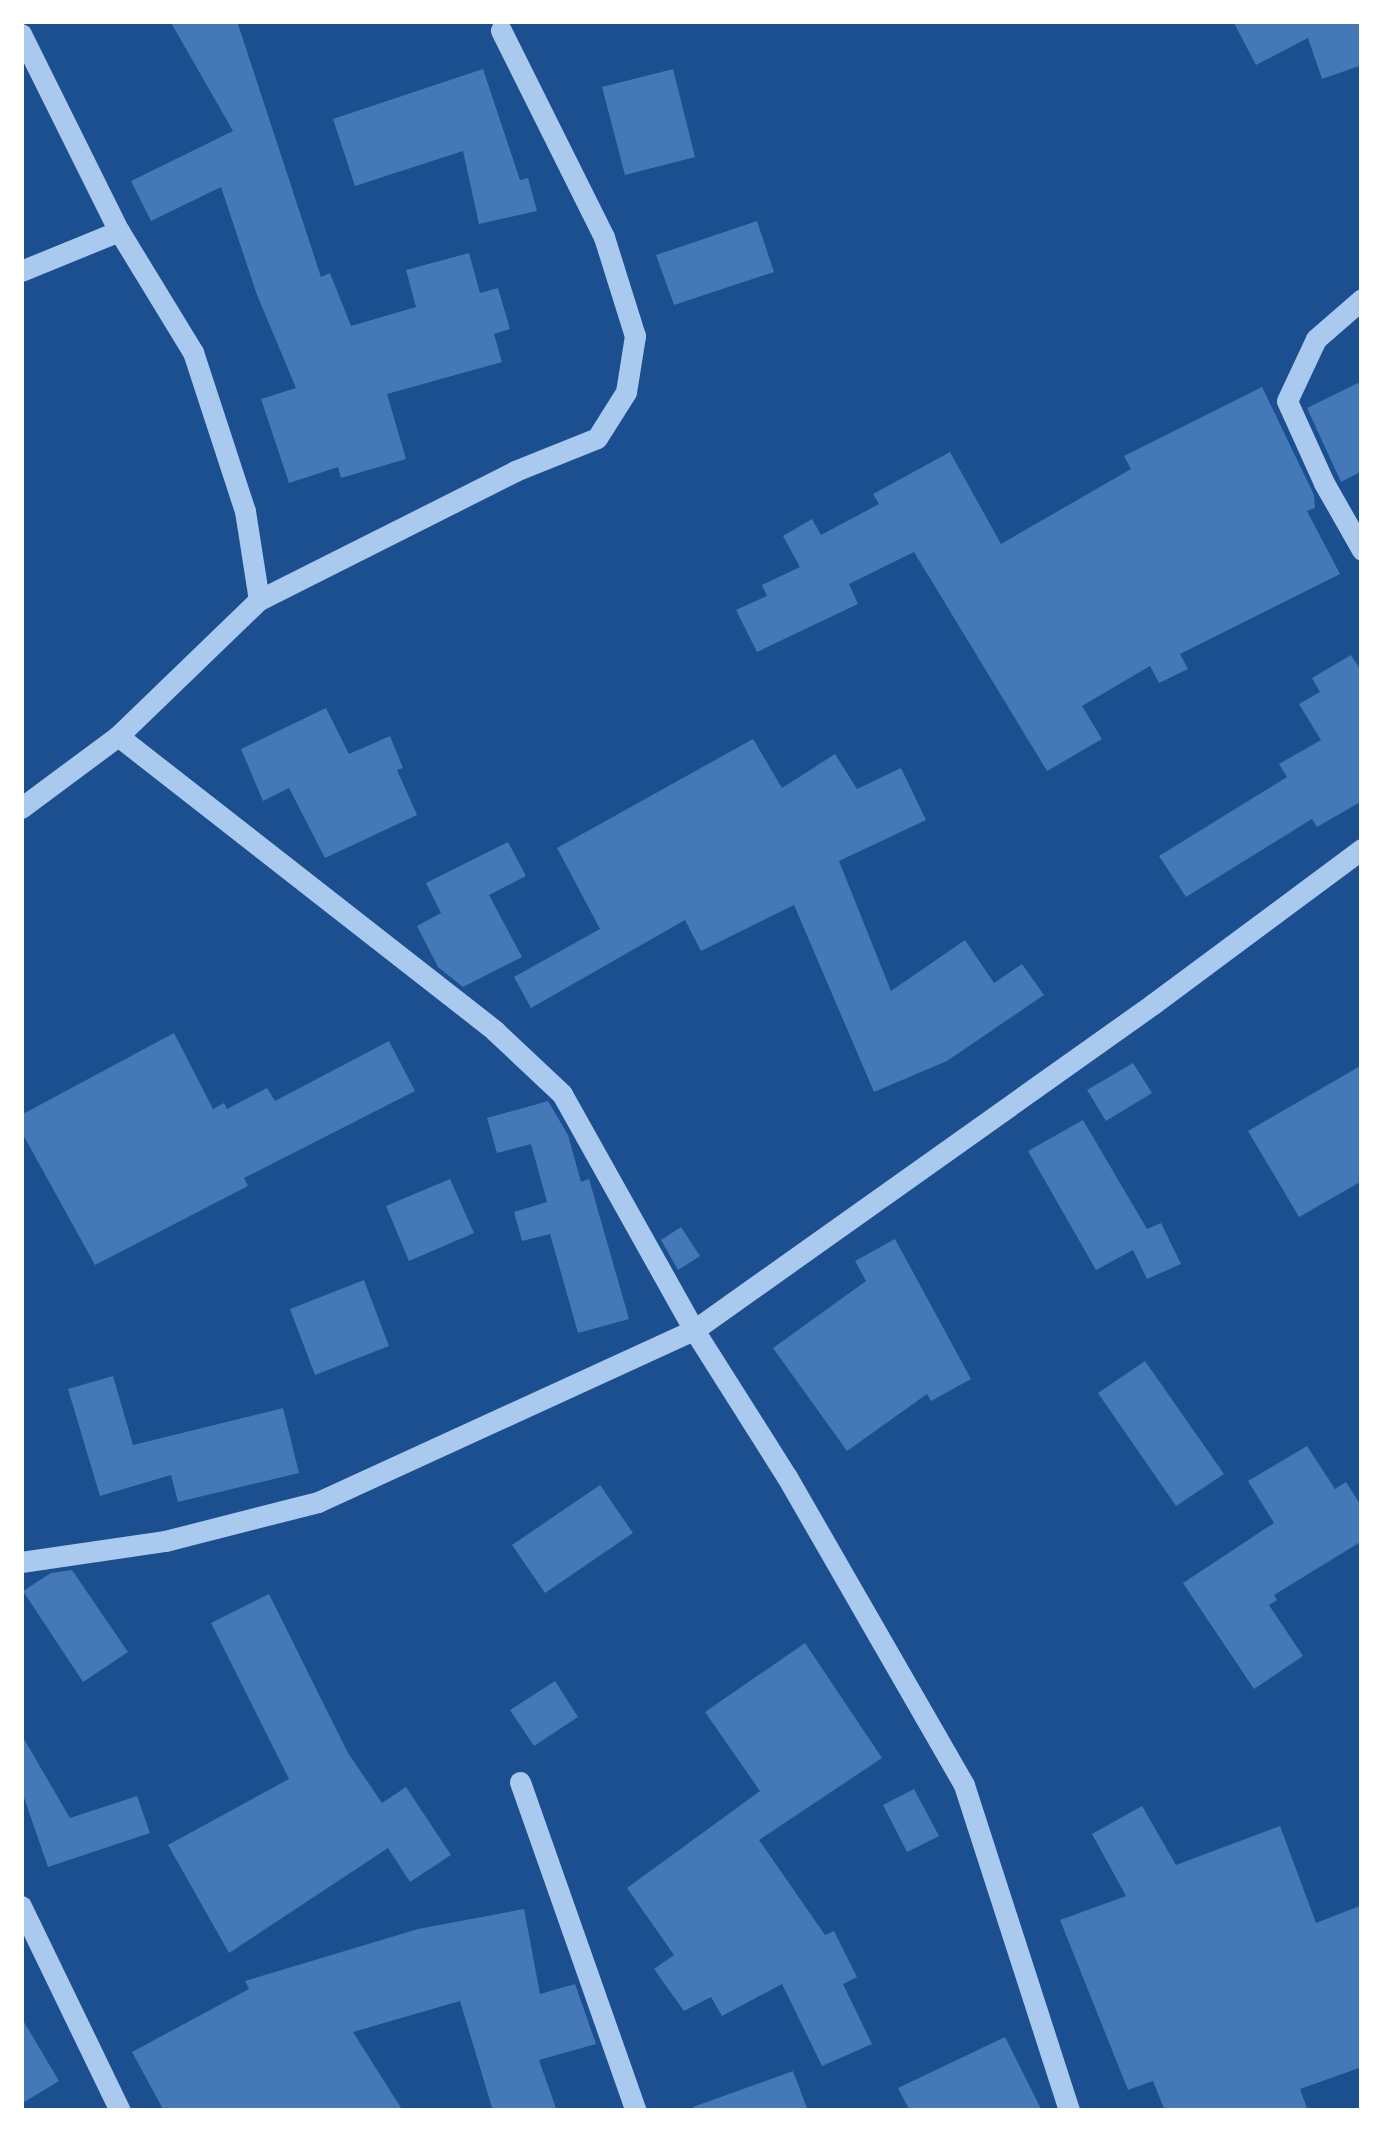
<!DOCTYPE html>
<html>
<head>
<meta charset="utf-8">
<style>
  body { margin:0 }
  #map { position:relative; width:1383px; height:2132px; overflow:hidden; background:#1b4f8f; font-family:"DejaVu Sans",sans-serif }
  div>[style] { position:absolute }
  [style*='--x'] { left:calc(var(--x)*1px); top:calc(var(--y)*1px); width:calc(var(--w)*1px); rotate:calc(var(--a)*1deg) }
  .building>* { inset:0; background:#4478b7 }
  .minor>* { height:21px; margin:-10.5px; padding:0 10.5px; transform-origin:10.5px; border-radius:10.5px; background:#a9c9ee }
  span { translate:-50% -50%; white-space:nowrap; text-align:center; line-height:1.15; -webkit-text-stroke:12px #1b4f8f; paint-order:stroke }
  .frame { position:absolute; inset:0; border:24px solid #fff; pointer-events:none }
</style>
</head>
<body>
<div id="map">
  <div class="building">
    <i style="clip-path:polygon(170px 21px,237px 21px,321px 277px,330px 273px,351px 326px,416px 307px,406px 270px,469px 253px,480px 293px,498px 288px,510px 329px,494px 334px,502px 362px,387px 394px,406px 459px,341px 478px,338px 467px,289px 483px,261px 399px,296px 388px,257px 295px,221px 187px,151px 221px,131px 181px,233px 131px)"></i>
    <i style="clip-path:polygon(1233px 21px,1362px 21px,1362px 65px,1322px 79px,1308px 38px,1256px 65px)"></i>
    <i style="clip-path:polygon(483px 69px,520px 180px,528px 178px,537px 211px,479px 224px,463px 151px,355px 186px,333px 119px)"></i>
    <i style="clip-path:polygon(673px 69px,695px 157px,625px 175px,602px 87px)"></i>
    <i style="clip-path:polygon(757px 221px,774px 272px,674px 305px,656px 255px)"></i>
    <i style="clip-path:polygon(1362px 381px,1362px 471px,1341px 482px,1307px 408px)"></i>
    <i style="clip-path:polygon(1262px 387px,1314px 495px,1315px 508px,1307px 511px,1340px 574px,1180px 654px,1188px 669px,1159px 683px,1150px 666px,1082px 706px,1102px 739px,1047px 771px,914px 552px,849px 584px,858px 604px,757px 652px,736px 610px,767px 596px,762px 585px,800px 567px,783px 536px,812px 519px,821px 535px,879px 504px,873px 494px,950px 452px,1001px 544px,1131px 469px,1124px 456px)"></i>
    <i style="clip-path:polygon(1351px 655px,1362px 672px,1362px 801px,1317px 827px,1312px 819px,1186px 897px,1159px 856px,1287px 777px,1279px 764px,1321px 740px,1299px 704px,1320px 692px,1312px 678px)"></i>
    <i style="clip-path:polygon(326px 708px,349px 754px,390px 736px,403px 768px,397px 770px,417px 815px,325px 858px,289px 788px,263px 801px,241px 749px)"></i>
    <i style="clip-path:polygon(753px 739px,782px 788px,835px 754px,857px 789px,901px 768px,926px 820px,839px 861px,891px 991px,965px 940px,994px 983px,1022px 964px,1044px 995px,947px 1061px,874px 1092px,794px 905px,701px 951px,685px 920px,531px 1008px,514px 977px,600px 929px,557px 848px)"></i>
    <i style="clip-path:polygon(508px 842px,526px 876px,489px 895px,522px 957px,463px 987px,438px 967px,417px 926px,441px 913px,426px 883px)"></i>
    <i style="clip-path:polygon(174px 1033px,213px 1109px,224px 1103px,227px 1109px,267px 1088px,275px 1101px,389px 1041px,415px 1091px,244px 1178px,248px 1186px,95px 1265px,21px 1131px,21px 1115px)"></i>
    <i style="clip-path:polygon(1133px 1063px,1152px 1093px,1106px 1121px,1087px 1090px)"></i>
    <i style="clip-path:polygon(1362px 1065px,1362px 1181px,1299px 1217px,1248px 1131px)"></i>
    <i style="clip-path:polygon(548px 1101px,568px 1135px,581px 1182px,589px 1179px,629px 1319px,578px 1333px,550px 1234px,522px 1241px,514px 1212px,547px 1202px,531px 1144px,497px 1153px,487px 1118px)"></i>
    <i style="clip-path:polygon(1083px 1120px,1147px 1229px,1161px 1223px,1181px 1264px,1147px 1279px,1133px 1250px,1096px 1270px,1028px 1151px)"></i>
    <i style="clip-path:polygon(450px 1179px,474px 1233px,409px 1261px,386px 1206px)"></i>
    <i style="clip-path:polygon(681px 1227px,700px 1256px,678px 1270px,661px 1240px)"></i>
    <i style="clip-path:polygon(895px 1239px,971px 1379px,931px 1401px,927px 1394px,847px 1451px,773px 1348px,866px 1281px,855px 1261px)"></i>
    <i style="clip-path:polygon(364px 1280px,389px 1346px,315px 1375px,290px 1309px)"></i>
    <i style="clip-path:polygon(1145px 1361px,1224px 1474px,1176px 1506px,1098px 1393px)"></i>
    <i style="clip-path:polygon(113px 1376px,133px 1445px,283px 1408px,299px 1473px,178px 1502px,171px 1475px,100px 1496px,68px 1389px)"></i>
    <i style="clip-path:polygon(1307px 1446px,1335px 1489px,1346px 1482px,1362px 1507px,1362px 1541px,1274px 1595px,1277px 1600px,1269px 1605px,1303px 1656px,1254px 1689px,1183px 1583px,1274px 1523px,1248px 1481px)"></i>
    <i style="clip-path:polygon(600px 1485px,633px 1533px,545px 1593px,512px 1545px)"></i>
    <i style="clip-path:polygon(72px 1570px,128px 1652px,83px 1682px,23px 1591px,51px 1573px)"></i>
    <i style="clip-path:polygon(269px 1594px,348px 1753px,382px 1803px,406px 1787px,451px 1855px,410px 1882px,388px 1848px,229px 1953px,168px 1845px,289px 1779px,211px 1623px)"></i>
    <i style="clip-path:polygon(805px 1643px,882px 1758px,759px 1840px,825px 1935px,834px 1931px,857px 1977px,843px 1984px,872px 2044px,822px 2066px,782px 1984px,722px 2016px,711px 1997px,684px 2011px,654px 1969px,674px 1955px,627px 1888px,760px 1791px,705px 1712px)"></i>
    <i style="clip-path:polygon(555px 1681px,578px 1717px,534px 1746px,510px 1710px)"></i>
    <i style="clip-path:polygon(21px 1734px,70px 1818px,137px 1796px,150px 1833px,48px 1867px,21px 1789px)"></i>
    <i style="clip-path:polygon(914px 1789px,939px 1836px,907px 1852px,883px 1805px)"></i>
    <i style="clip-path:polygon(1142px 1806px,1176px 1865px,1280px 1826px,1316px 1923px,1362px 1905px,1362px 2067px,1300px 2089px,1308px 2111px,1165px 2111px,1153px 2081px,1128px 2090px,1060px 1920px,1126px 1896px,1092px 1834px)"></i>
    <i style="clip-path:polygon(524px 1909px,540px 1994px,575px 1984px,596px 2044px,539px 2060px,557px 2111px,493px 2111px,460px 2001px,353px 2032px,403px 2111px,164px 2111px,132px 2052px,249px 1989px,245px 1981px,418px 1929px)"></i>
    <i style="clip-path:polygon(21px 2017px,59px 2081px,21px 2104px)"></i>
    <i style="clip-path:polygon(1005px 2037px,1042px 2111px,910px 2111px,898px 2088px)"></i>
    <i style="clip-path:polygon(793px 2071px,808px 2111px,694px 2111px,693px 2107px)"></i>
  </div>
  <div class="minor">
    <i style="--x:21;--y:34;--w:220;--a:63.6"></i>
    <i style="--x:119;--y:231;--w:142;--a:58.6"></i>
    <i style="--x:193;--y:352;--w:167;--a:71.9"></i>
    <i style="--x:245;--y:511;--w:90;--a:81.1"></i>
    <i style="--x:21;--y:271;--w:106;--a:-22.2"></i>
    <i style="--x:1362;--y:299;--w:61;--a:139"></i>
    <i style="--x:1316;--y:339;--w:68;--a:115.1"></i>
    <i style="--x:1287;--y:401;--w:90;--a:65.7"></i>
    <i style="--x:1324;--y:483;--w:77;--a:60.4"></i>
    <i style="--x:118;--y:736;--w:479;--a:38"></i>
    <i style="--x:495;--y:1031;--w:92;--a:43.2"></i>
    <i style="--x:562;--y:1094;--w:270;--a:60.8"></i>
    <i style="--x:694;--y:1330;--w:174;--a:57.7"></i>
    <i style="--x:787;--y:1477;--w:355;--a:60.1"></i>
    <i style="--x:964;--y:1785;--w:342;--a:72.1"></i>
    <i style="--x:21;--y:808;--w:121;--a:-36.6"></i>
    <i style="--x:118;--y:736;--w:196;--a:-44"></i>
    <i style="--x:259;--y:600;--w:287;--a:-26.7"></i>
    <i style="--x:515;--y:471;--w:88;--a:-21.9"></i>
    <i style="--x:597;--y:438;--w:54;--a:-57.8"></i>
    <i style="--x:626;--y:392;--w:57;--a:-80.9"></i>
    <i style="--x:635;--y:336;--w:104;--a:-107.4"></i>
    <i style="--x:604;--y:237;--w:231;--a:-116.5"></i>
    <i style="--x:21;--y:1562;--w:146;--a:-8.3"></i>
    <i style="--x:165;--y:1541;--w:158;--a:-14.3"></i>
    <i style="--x:318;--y:1502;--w:413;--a:-24.6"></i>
    <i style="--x:694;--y:1330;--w:563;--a:-35.38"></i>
    <i style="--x:1153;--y:1004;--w:260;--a:-36.6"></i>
    <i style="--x:520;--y:1782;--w:349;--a:70.6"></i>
    <i style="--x:21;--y:1906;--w:228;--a:64.2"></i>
  </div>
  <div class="frame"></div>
</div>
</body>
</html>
